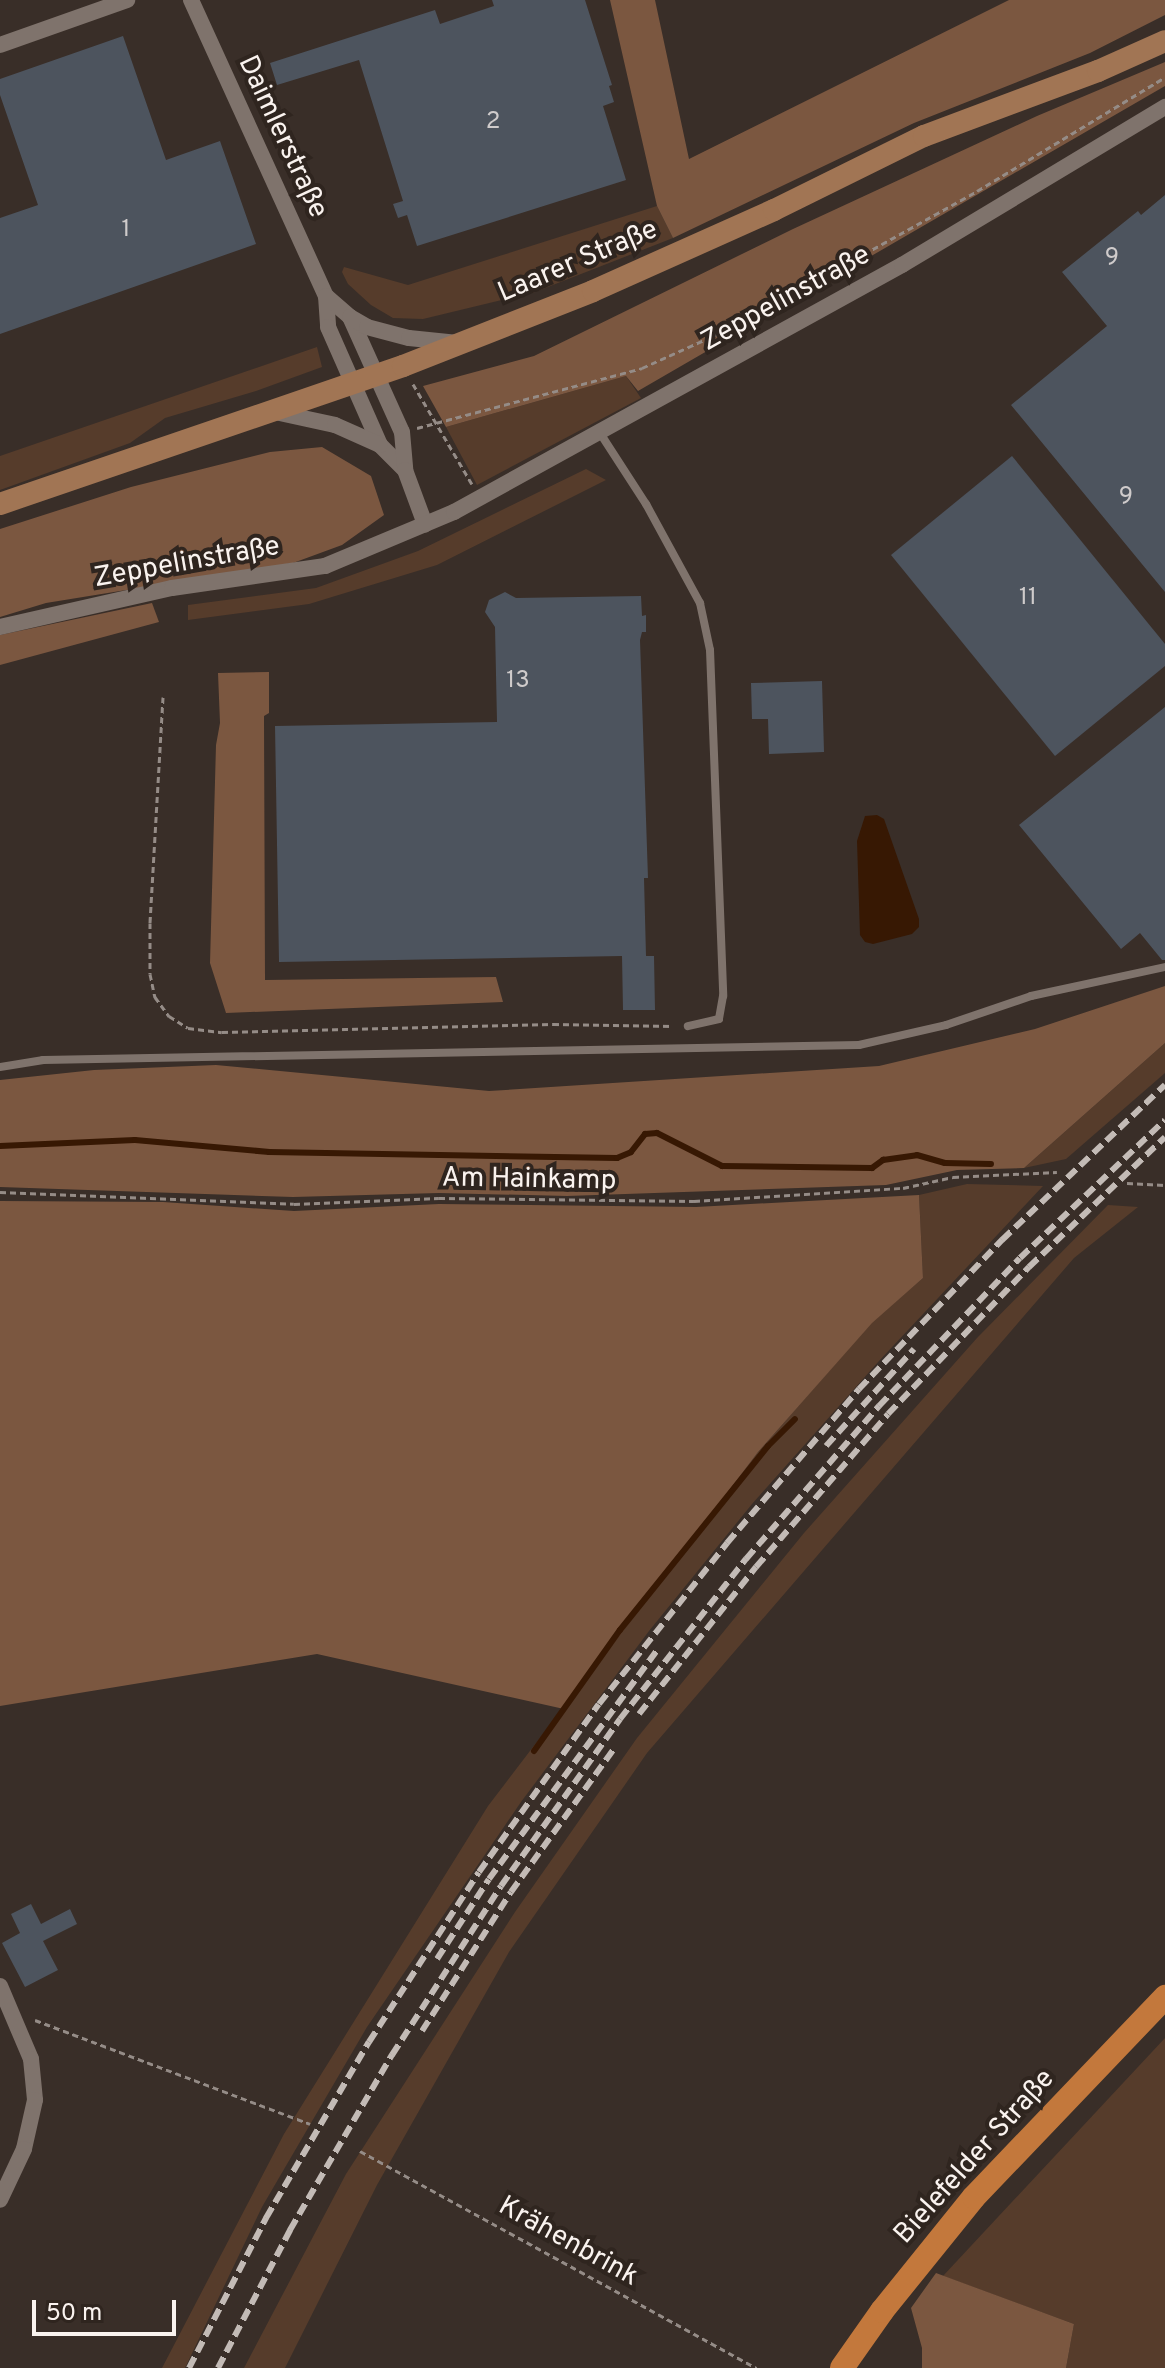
<!DOCTYPE html>
<html>
<head>
<meta charset="utf-8">
<style>
  body { margin:0 }
  #map { position:relative; width:1165px; height:2368px; overflow:hidden; background:#392e28; font-family:Overpass,sans-serif }
  div>[style] { position:absolute }
  [style*='--x'] { left:calc(var(--x)*1px); top:calc(var(--y)*1px); width:calc(var(--w)*1px); rotate:calc(var(--a)*1deg) }
  .green>* { inset:0; background:#563c2b }
  .forest>* { inset:0; background:#7b5740 }
  .water>* { inset:0; background:#371803 }
  .stream>* { height:6px; margin:-3px; padding:0 3px; transform-origin:3px; border-radius:3px; background:#371803 }
  .building>* { inset:0; background:#4d545e }
  .path>* { height:3px; margin-top:-1.5px; transform-origin:0; background:repeating-linear-gradient(90deg,#958c87 0 6px,transparent 0 10px) }
  .service>* { height:8px; margin:-4px; padding:0 4px; transform-origin:4px; border-radius:4px; background:#7f736c }
  .minor>* { height:16px; margin:-8px; padding:0 8px; transform-origin:8px; border-radius:8px; background:#7f736c }
  .secondary>* { height:22px; margin:-11px; padding:0 11px; transform-origin:11px; border-radius:11px; background:#a17554 }
  .primary>* { height:24px; margin:-12px; padding:0 12px; transform-origin:12px; border-radius:12px; background:#c3783c }
  .rail>* { height:6px; margin-top:-3px; transform-origin:0; background:repeating-linear-gradient(90deg,#c3bbb6 0 12px,transparent 0 18px) }
  span { translate:-50% -50%; white-space:nowrap; text-align:center; line-height:1.15; -webkit-text-stroke:8px #2f251f; paint-order:stroke }
  .number-label { font-size:24px; color:#cfcbcb }
  .number-label span { -webkit-text-stroke-width:0 }
  .street-label { font-size:28px; color:#faf3ef }
  .scale { position:absolute; left:32px; top:2300px; width:144px; height:36px; box-sizing:border-box; border:4px solid #faf3ef; border-top:0; padding-left:10px; font-size:24px; line-height:28px; white-space:nowrap; color:#faf3ef; -webkit-text-stroke:6px #2f251f; paint-order:stroke }
</style>
</head>
<body>
<div id="map">
  <div class="green">
    <i style="clip-path:polygon(657px 206px,673px 238px,535px 292px,423px 319px,393px 318px,371px 305px,348px 284px,342px 272px,344px 267px,408px 285px)"></i>
    <i style="clip-path:polygon(317px 347px,322px 367px,256px 391px,165px 418px,130px 443px,0 490px,0 456px)"></i>
    <i style="clip-path:polygon(626px 376px,641px 398px,477px 485px,446px 427px)"></i>
    <i style="clip-path:polygon(586px 469px,606px 480px,437px 565px,309px 604px,188px 620px,188px 605px,316px 588px,418px 551px)"></i>
    <i style="clip-path:polygon(1165px 1043px,1165px 1073px,1066px 1159px,1024px 1168px)"></i>
    <i style="clip-path:polygon(967px 1184px,1043px 1186px,879px 1361px,752px 1504px,649px 1631px,521px 1802px,367px 2027px,262px 2207px,185px 2368px,162px 2368px,284px 2134px,488px 1806px,758px 1452px,872px 1322px,923px 1278px,919px 1195px)"></i>
    <i style="clip-path:polygon(1108px 1205px,1138px 1207px,1074px 1258px,647px 1753px,509px 1952px,377px 2185px,285px 2368px,244px 2368px,346px 2174px,515px 1912px,637px 1738px,804px 1533px,977px 1338px)"></i>
    <i style="clip-path:polygon(1165px 2038px,1165px 2368px,1066px 2368px,1074px 2324px,943px 2276px)"></i>
  </div>
  <div class="forest">
    <i style="clip-path:polygon(610px 0,655px 0,689px 159px,1009px 0,1165px 0,1165px 15px,1090px 53px,914px 123px,673px 238px,657px 206px)"></i>
    <i style="clip-path:polygon(1165px 62px,1165px 86px,638px 391px,626px 376px,446px 427px,423px 386px,534px 356px,793px 229px,1037px 116px)"></i>
    <i style="clip-path:polygon(322px 447px,371px 476px,384px 515px,342px 545px,293px 563px,46px 603px,0 617px,0 529px,131px 487px,270px 452px)"></i>
    <i style="clip-path:polygon(152px 603px,159px 622px,0 665px,0 635px)"></i>
    <i style="clip-path:polygon(269px 672px,269px 713px,264px 716px,265px 980px,496px 977px,503px 1002px,226px 1013px,210px 963px,216px 745px,220px 723px,218px 673px)"></i>
    <i style="clip-path:polygon(1165px 986px,1165px 1043px,1024px 1168px,957px 1170px,886px 1185px,567px 1196px,439px 1193px,293px 1197px,0 1187px,0 1080px,94px 1070px,216px 1065px,489px 1091px,879px 1066px,1035px 1029px)"></i>
    <i style="clip-path:polygon(919px 1195px,923px 1278px,872px 1323px,758px 1452px,564px 1709px,317px 1654px,0 1706px,0 1201px,163px 1202px,294px 1211px,439px 1204px,696px 1207px)"></i>
    <i style="clip-path:polygon(936px 2273px,1074px 2324px,1066px 2368px,922px 2368px,922px 2348px,911px 2308px)"></i>
  </div>
  <div class="water">
    <i style="clip-path:polygon(877px 815px,884px 819px,919px 919px,919px 927px,912px 934px,873px 944px,865px 942px,860px 935px,857px 841px,865px 816px)"></i>
  </div>
  <div class="stream">
    <i style="--x:0;--y:1146;--w:135;--a:-2.5"></i>
    <i style="--x:135;--y:1140;--w:135;--a:5.1"></i>
    <i style="--x:269;--y:1152;--w:348;--a:1"></i>
    <i style="--x:617;--y:1158;--w:15;--a:-23"></i>
    <i style="--x:631;--y:1152;--w:23;--a:-52"></i>
    <i style="--x:645;--y:1134;--w:12;--a:-5"></i>
    <i style="--x:657;--y:1133;--w:73;--a:26.9"></i>
    <i style="--x:722;--y:1166;--w:150;--a:0.8"></i>
    <i style="--x:872;--y:1168;--w:14;--a:-36"></i>
    <i style="--x:883;--y:1160;--w:34;--a:-8"></i>
    <i style="--x:917;--y:1155;--w:29;--a:16"></i>
    <i style="--x:945;--y:1163;--w:46;--a:1.2"></i>
    <i style="--x:534;--y:1751;--w:148;--a:-54.6"></i>
    <i style="--x:620;--y:1630;--w:236;--a:-51.2"></i>
    <i style="--x:768;--y:1446;--w:38;--a:-45"></i>
  </div>
  <div class="building">
    <i style="clip-path:polygon(492px 0,585px 0,612px 85px,609px 86px,614px 102px,603px 106px,626px 180px,417px 246px,407px 215px,398px 218px,393px 204px,403px 201px,359px 60px,277px 85px,270px 63px,435px 10px,440px 24px,494px 6px)"></i>
    <i style="clip-path:polygon(123px 36px,166px 160px,220px 141px,256px 244px,0 334px,0 218px,38px 205px,0 95px,0 79px)"></i>
    <i style="clip-path:polygon(1165px 195px,1165px 592px,1011px 405px,1107px 326px,1062px 272px,1138px 211px,1141px 215px)"></i>
    <i style="clip-path:polygon(1012px 456px,1165px 644px,1165px 666px,1055px 756px,891px 555px)"></i>
    <i style="clip-path:polygon(505px 592px,516px 598px,641px 596px,642px 616px,646px 615px,646px 632px,642px 632px,640px 640px,648px 878px,644px 878px,646px 956px,654px 956px,655px 1010px,623px 1010px,622px 956px,279px 962px,275px 726px,497px 722px,495px 627px,485px 612px,489px 600px)"></i>
    <i style="clip-path:polygon(822px 681px,824px 752px,769px 754px,768px 719px,752px 719px,751px 683px)"></i>
    <i style="clip-path:polygon(1165px 707px,1165px 960px,1162px 960px,1140px 933px,1121px 949px,1019px 825px)"></i>
    <i style="clip-path:polygon(31px 1904px,41px 1924px,70px 1909px,77px 1924px,43px 1941px,58px 1970px,25px 1987px,2px 1943px,20px 1933px,11px 1914px)"></i>
  </div>
  <div class="path">
    <i style="--x:413;--y:384;--w:116;--a:59.5"></i>
    <i style="--x:417;--y:428;--w:233;--a:-14.9"></i>
    <i style="--x:642;--y:368;--w:100;--a:-24.3"></i>
    <i style="--x:733;--y:327;--w:279;--a:-29.1"></i>
    <i style="--x:977;--y:191;--w:220;--a:-31.2"></i>
    <i style="--x:163;--y:697;--w:226;--a:93.3"></i>
    <i style="--x:150;--y:923;--w:51;--a:90"></i>
    <i style="--x:150;--y:974;--w:24;--a:78"></i>
    <i style="--x:155;--y:997;--w:24;--a:54"></i>
    <i style="--x:169;--y:1016;--w:22;--a:32"></i>
    <i style="--x:188;--y:1028;--w:34;--a:7"></i>
    <i style="--x:222;--y:1032;--w:331;--a:-1.4"></i>
    <i style="--x:553;--y:1024;--w:120;--a:1"></i>
    <i style="--x:1127;--y:1183;--w:38;--a:3"></i>
    <i style="--x:0;--y:1192;--w:294;--a:2.3"></i>
    <i style="--x:294;--y:1204;--w:145;--a:-2.4"></i>
    <i style="--x:439;--y:1198;--w:255;--a:0.7"></i>
    <i style="--x:694;--y:1201;--w:209;--a:-3.6"></i>
    <i style="--x:903;--y:1188;--w:51;--a:-12.4"></i>
    <i style="--x:953;--y:1177;--w:104;--a:-2.8"></i>
    <i style="--x:35;--y:2020;--w:294;--a:20.7"></i>
    <i style="--x:360;--y:2151;--w:452;--a:28.7"></i>
  </div>
  <div class="service">
    <i style="--x:600;--y:433;--w:85;--a:57.1"></i>
    <i style="--x:646;--y:504;--w:113;--a:61.4"></i>
    <i style="--x:700;--y:603;--w:48;--a:78"></i>
    <i style="--x:710;--y:650;--w:346;--a:87.8"></i>
    <i style="--x:723;--y:996;--w:23;--a:100"></i>
    <i style="--x:719;--y:1019;--w:32;--a:167"></i>
    <i style="--x:0;--y:1067;--w:44;--a:-9.2"></i>
    <i style="--x:43;--y:1060;--w:816;--a:-1.05"></i>
    <i style="--x:859;--y:1045;--w:89;--a:-12.9"></i>
    <i style="--x:946;--y:1025;--w:90;--a:-18.8"></i>
    <i style="--x:1031;--y:996;--w:137;--a:-12.2"></i>
  </div>
  <div class="minor">
    <i style="--x:191;--y:0;--w:325;--a:65.5"></i>
    <i style="--x:326;--y:296;--w:31;--a:86"></i>
    <i style="--x:328;--y:327;--w:129;--a:66.2"></i>
    <i style="--x:380;--y:445;--w:35;--a:45"></i>
    <i style="--x:0;--y:45;--w:135;--a:-19.5"></i>
    <i style="--x:326;--y:296;--w:32;--a:41"></i>
    <i style="--x:350;--y:317;--w:126;--a:65.7"></i>
    <i style="--x:402;--y:432;--w:38;--a:85"></i>
    <i style="--x:405;--y:470;--w:58;--a:69.7"></i>
    <i style="--x:350;--y:317;--w:20;--a:30"></i>
    <i style="--x:367;--y:327;--w:43;--a:14.7"></i>
    <i style="--x:409;--y:338;--w:49;--a:5.8"></i>
    <i style="--x:275;--y:412;--w:61;--a:12.2"></i>
    <i style="--x:335;--y:425;--w:49;--a:24"></i>
    <i style="--x:0;--y:627;--w:176;--a:-12.8"></i>
    <i style="--x:172;--y:588;--w:155;--a:-8.2"></i>
    <i style="--x:325;--y:566;--w:140;--a:-22.7"></i>
    <i style="--x:454;--y:512;--w:512;--a:-28.87"></i>
    <i style="--x:902;--y:265;--w:307;--a:-31"></i>
    <i style="--x:0;--y:1986;--w:79;--a:67"></i>
    <i style="--x:31;--y:2059;--w:41;--a:84.4"></i>
    <i style="--x:35;--y:2100;--w:50;--a:102.7"></i>
    <i style="--x:24;--y:2149;--w:56;--a:115.2"></i>
  </div>
  <div class="secondary">
    <i style="--x:0;--y:504;--w:426;--a:-18.9"></i>
    <i style="--x:403;--y:366;--w:204;--a:-21.5"></i>
    <i style="--x:593;--y:291;--w:198;--a:-24.1"></i>
    <i style="--x:774;--y:210;--w:167;--a:-26.3"></i>
    <i style="--x:924;--y:136;--w:186;--a:-20.5"></i>
    <i style="--x:1098;--y:71;--w:73;--a:-24.1"></i>
  </div>
  <div class="primary">
    <i style="--x:842;--y:2368;--w:70;--a:-54.9"></i>
    <i style="--x:882;--y:2311;--w:146;--a:-51.1"></i>
    <i style="--x:974;--y:2197;--w:277;--a:-46.3"></i>
  </div>
  <div class="rail">
    <i style="--x:826;--y:1446;--w:131;--a:-47.8"></i>
    <i style="--x:639;--y:1714;--w:188;--a:-51.5"></i>
    <i style="--x:756;--y:1567;--w:202;--a:-49.2"></i>
    <i style="--x:888;--y:1414;--w:204;--a:-46.2"></i>
    <i style="--x:1029;--y:1267;--w:188;--a:-43.7"></i>
    <i style="--x:437;--y:1959;--w:95;--a:-57"></i>
    <i style="--x:489;--y:1879;--w:284;--a:-53.7"></i>
    <i style="--x:422;--y:2031;--w:165;--a:-57.4"></i>
    <i style="--x:511;--y:1892;--w:175;--a:-54.3"></i>
    <i style="--x:189;--y:2368;--w:169;--a:-62.8"></i>
    <i style="--x:266;--y:2218;--w:204;--a:-59.7"></i>
    <i style="--x:369;--y:2042;--w:202;--a:-57.1"></i>
    <i style="--x:479;--y:1872;--w:206;--a:-54.5"></i>
    <i style="--x:599;--y:1704;--w:206;--a:-51.5"></i>
    <i style="--x:727;--y:1543;--w:203;--a:-49.4"></i>
    <i style="--x:859;--y:1389;--w:207;--a:-46.2"></i>
    <i style="--x:1002;--y:1240;--w:225;--a:-43.6"></i>
    <i style="--x:218;--y:2368;--w:156;--a:-62.4"></i>
    <i style="--x:290;--y:2230;--w:203;--a:-59.8"></i>
    <i style="--x:392;--y:2055;--w:201;--a:-57.2"></i>
    <i style="--x:501;--y:1886;--w:205;--a:-54.5"></i>
    <i style="--x:620;--y:1719;--w:204;--a:-51.8"></i>
    <i style="--x:746;--y:1559;--w:203;--a:-49"></i>
    <i style="--x:879;--y:1406;--w:204;--a:-46.4"></i>
    <i style="--x:1020;--y:1258;--w:200;--a:-43.6"></i>
  </div>
  <div class="number-label">
    <span style="left:493px;top:123px">2</span>
    <span style="left:126px;top:231px">1</span>
    <span style="left:1112px;top:259px">9</span>
    <span style="left:1126px;top:498px">9</span>
    <span style="left:1028px;top:599px">11</span>
    <span style="left:518px;top:682px">13</span>
  </div>
  <div class="street-label">
    <span style="left:282px;top:137px;rotate:65deg">Daimlerstraße</span>
    <span style="left:578px;top:262px;rotate:-23deg">Laarer Straße</span>
    <span style="left:786px;top:299px;rotate:-29deg">Zeppelinstraße</span>
    <span style="left:187px;top:563px;rotate:-10deg">Zeppelinstraße</span>
    <span style="left:529px;top:1180px;rotate:1deg">Am Hainkamp</span>
    <span style="left:975px;top:2157px;rotate:-48deg">Bielefelder Straße</span>
    <span style="left:568px;top:2242px;rotate:29deg">Krähenbrink</span>
  </div>
  <div class="scale">50 m</div>
</div>
</body>
</html>
